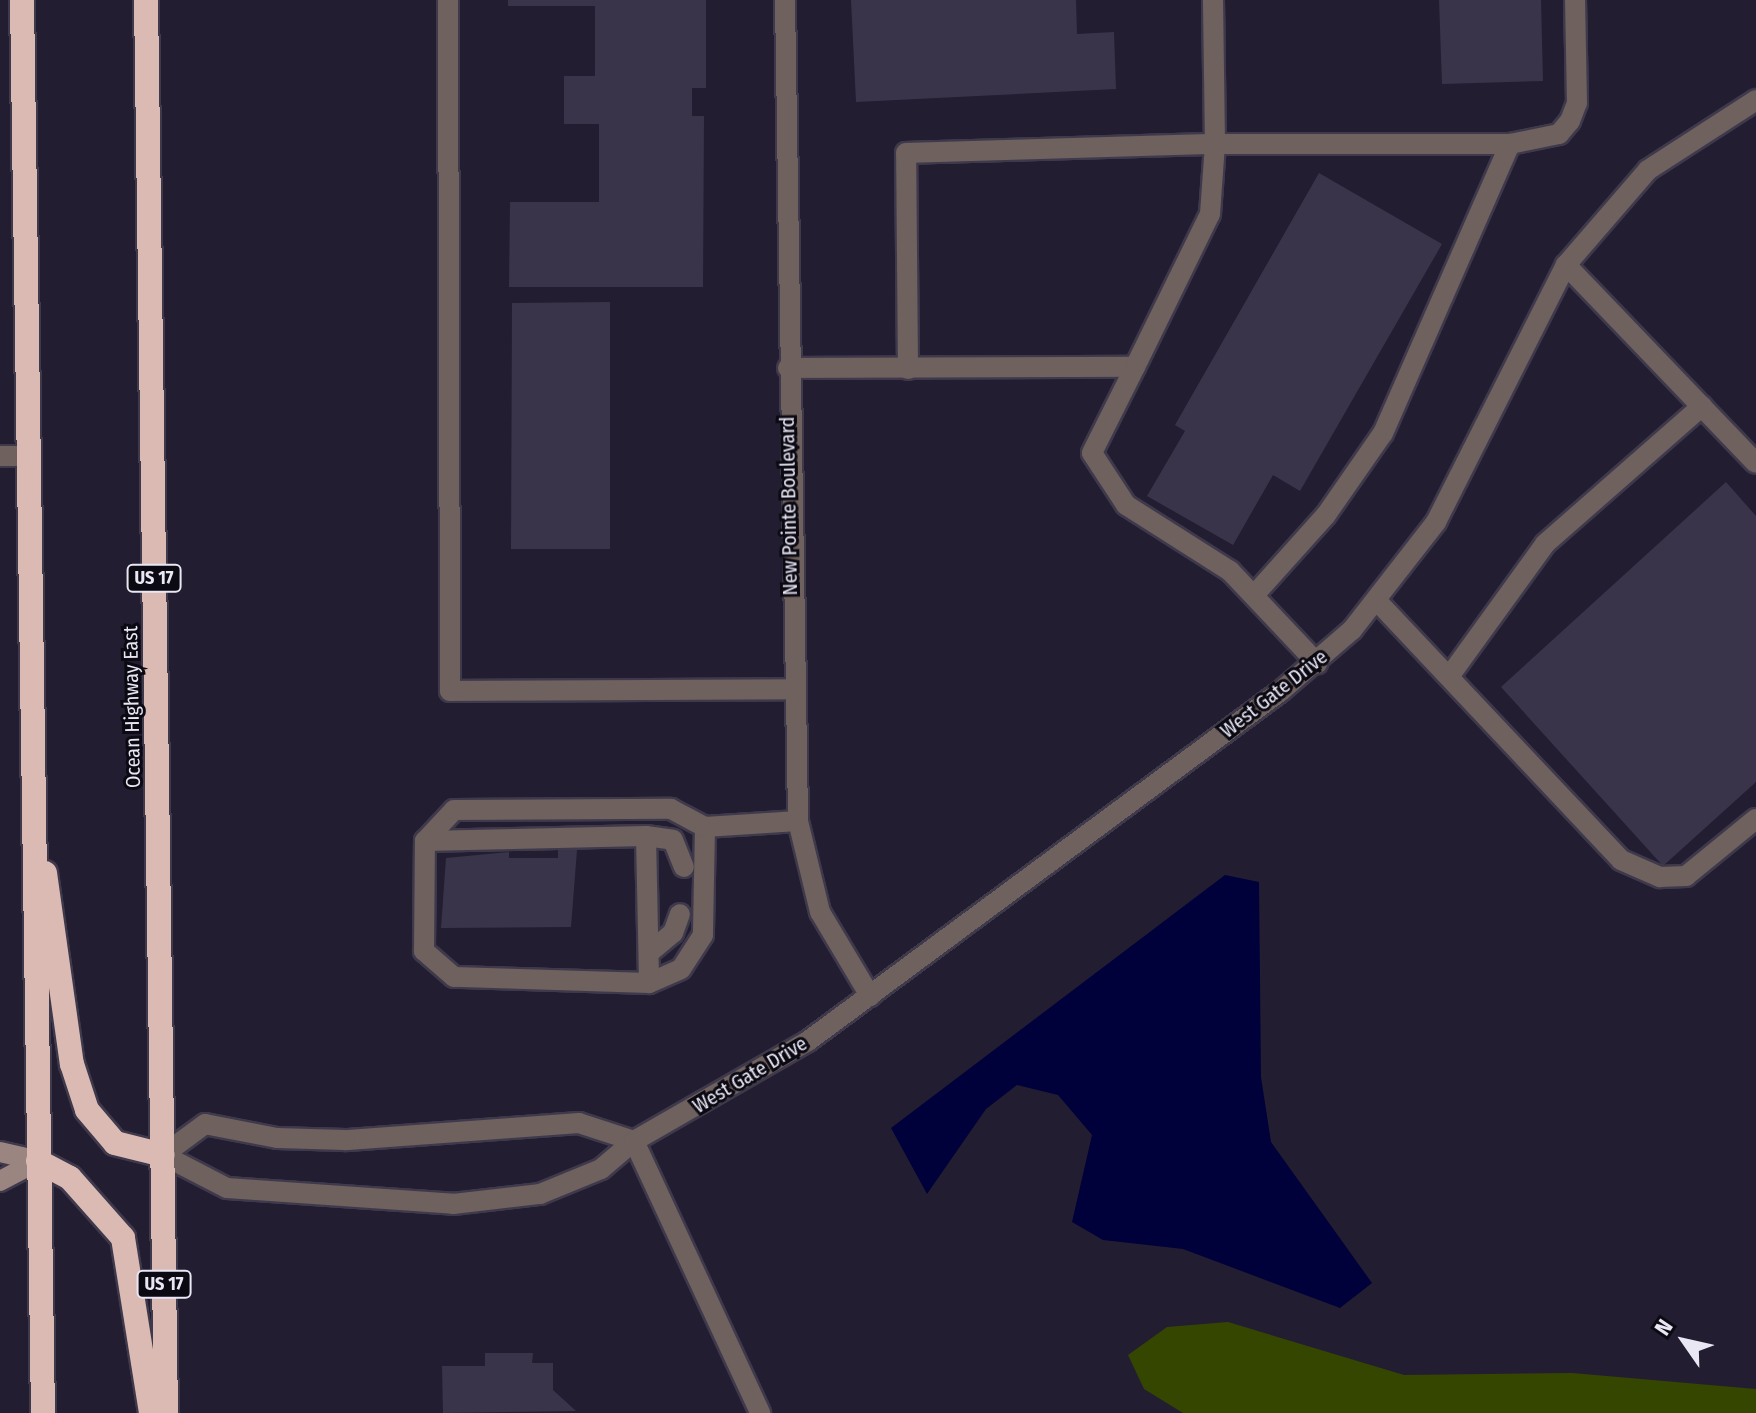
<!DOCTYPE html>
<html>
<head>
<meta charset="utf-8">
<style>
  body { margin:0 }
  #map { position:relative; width:1756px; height:1413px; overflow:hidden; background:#231d31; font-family:"Fira Sans Condensed",sans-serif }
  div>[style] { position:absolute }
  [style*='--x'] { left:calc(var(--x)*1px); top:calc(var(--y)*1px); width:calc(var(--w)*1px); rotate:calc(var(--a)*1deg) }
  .green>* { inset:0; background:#354601 }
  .water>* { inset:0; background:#00003a }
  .building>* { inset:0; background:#3a344a }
  .roads { filter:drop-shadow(2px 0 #3f394c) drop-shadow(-2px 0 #3f394c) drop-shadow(0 2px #3f394c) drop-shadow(0 -2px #3f394c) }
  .lane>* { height:20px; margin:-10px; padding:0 10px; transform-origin:10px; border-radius:10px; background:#6e615e }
  .street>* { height:20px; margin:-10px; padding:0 10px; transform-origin:10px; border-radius:10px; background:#6e615e }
  .secondary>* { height:20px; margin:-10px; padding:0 10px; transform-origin:10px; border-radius:10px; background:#9a8581 }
  .highway>* { height:24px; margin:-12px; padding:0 12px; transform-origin:12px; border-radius:12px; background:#dbbab4 }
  span { translate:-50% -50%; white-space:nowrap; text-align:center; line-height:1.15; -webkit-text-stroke:6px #0b0912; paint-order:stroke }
  .shield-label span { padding:2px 6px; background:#0b0912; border:2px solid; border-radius:6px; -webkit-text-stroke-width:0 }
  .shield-label { font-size:18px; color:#eae7f5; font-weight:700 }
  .street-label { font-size:20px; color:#eae7f5 }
  .north { position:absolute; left:1644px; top:1301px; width:80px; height:80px; -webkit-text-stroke:6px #0b0912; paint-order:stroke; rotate:304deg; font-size:22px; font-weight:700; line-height:32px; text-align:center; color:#eae7f5 }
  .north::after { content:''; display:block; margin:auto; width:28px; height:36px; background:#eae7f5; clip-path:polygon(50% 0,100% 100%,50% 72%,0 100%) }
</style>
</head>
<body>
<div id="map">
  <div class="green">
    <i style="clip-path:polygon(1228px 1322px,1404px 1375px,1572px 1373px,1756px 1389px,1756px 1413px,1183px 1413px,1144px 1389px,1128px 1355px,1167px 1327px)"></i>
  </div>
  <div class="water">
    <i style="clip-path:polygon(1225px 875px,1259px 882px,1261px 1077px,1271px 1142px,1372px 1283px,1340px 1308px,1183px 1249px,1103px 1240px,1072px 1222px,1092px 1135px,1058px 1095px,1017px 1085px,986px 1109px,927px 1194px,891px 1128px)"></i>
  </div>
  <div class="building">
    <i style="clip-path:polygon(508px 0,706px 0,706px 88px,692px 88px,692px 116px,704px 116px,703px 287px,509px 287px,510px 202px,599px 202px,599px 124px,564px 124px,564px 76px,595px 76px,595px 6px,508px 6px)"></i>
    <i style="clip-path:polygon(851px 0,1076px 0,1077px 34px,1114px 32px,1116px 89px,856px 102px)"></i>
    <i style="clip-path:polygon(1439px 0,1541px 0,1543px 81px,1442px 84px)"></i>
    <i style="clip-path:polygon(1319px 173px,1442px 244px,1300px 491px,1273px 475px,1233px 545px,1147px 496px,1185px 431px,1175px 425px)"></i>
    <i style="clip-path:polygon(610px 302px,610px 549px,511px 549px,512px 303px)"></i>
    <i style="clip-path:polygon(1726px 482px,1756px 516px,1756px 782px,1663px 866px,1501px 687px)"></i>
    <i style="clip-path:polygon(558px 850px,577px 850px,571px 927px,441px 928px,446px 858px,509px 852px,509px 858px,558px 858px)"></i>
    <i style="clip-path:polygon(485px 1353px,533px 1353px,532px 1363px,553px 1363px,553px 1390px,576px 1411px,443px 1413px,442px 1366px,485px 1366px)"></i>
  </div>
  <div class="roads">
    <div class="lane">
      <i style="--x:448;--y:0;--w:691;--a:89.83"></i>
      <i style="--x:450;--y:691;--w:342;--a:-0.3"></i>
      <i style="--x:1510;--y:144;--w:50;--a:-11.5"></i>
      <i style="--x:1559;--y:134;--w:17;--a:-50"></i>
      <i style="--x:1570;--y:121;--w:19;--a:-69"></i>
      <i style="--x:1577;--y:103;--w:103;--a:-91.1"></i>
      <i style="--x:1566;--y:265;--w:274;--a:46.2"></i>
      <i style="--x:1135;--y:367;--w:170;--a:-63.9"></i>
      <i style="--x:1210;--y:214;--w:70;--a:-85.9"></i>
      <i style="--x:1215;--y:144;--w:295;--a:0"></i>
      <i style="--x:1510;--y:144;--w:316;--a:113.7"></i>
      <i style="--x:1383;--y:433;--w:100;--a:124.8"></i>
      <i style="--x:1326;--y:515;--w:106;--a:131.9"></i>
      <i style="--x:788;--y:368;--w:347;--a:-0.2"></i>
      <i style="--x:1135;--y:367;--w:96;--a:116.6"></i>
      <i style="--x:1092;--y:453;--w:62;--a:56.8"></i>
      <i style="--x:1126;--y:505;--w:123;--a:32.4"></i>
      <i style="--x:1230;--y:571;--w:127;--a:46.6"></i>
      <i style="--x:908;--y:369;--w:216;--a:-90.5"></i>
      <i style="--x:906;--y:153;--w:309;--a:-1.7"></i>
      <i style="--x:1215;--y:144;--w:144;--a:-90.8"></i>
      <i style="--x:0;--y:456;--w:28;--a:0"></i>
      <i style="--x:1378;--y:602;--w:354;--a:46.7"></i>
      <i style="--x:1621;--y:860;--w:43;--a:23.6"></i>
      <i style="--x:1660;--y:877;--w:26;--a:-2"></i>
      <i style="--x:1686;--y:876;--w:90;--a:-39.2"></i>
      <i style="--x:1451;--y:674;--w:160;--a:-54.1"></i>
      <i style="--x:1545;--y:544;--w:209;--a:-41.3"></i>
      <i style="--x:705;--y:827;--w:108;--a:91.1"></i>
      <i style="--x:703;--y:935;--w:40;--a:122.9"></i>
      <i style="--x:681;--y:969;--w:35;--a:156"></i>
      <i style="--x:649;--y:983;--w:195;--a:-178.2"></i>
      <i style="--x:454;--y:977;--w:40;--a:-139"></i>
      <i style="--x:424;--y:951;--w:110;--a:-89.5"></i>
      <i style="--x:425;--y:841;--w:42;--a:-46.9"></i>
      <i style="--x:454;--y:810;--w:217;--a:-0.3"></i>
      <i style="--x:671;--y:809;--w:38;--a:28"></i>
      <i style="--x:705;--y:827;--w:93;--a:-3.7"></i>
      <i style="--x:646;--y:836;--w:27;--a:8"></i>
      <i style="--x:673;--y:840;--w:29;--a:68"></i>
      <i style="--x:425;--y:841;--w:221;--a:-1.3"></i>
      <i style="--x:646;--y:836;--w:147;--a:88.8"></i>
      <i style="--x:650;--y:952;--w:30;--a:-40"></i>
      <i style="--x:673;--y:933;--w:20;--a:-70"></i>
    </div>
    <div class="street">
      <i style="--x:785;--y:0;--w:821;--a:89.09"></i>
      <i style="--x:798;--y:821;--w:94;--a:76.4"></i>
      <i style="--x:820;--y:912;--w:98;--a:59.2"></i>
      <i style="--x:634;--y:1141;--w:58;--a:-161.9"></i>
      <i style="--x:579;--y:1123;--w:235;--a:175.8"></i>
      <i style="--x:345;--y:1140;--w:68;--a:-178.3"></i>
      <i style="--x:277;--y:1138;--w:73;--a:-169"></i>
      <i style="--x:205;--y:1124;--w:52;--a:143.6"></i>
      <i style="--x:163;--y:1155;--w:72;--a:27.3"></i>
      <i style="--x:227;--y:1188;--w:227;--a:4"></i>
      <i style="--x:453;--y:1204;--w:88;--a:-6.6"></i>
      <i style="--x:540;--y:1194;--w:66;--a:-22.3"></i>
      <i style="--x:601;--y:1169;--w:43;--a:-40.3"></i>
      <i style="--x:634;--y:1141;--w:201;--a:-29.9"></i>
      <i style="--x:808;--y:1041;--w:588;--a:-36.5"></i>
      <i style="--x:1281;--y:691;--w:94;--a:-40.7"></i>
      <i style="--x:1352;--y:630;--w:137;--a:-52.1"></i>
      <i style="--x:1436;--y:522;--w:288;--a:-63.2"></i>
      <i style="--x:1566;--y:265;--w:125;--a:-49.2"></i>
      <i style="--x:1648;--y:170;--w:129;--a:-32.9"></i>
      <i style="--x:634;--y:1141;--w:300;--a:65.1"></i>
    </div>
    <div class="secondary">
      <i style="--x:0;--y:1152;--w:39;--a:13"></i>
      <i style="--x:0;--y:1181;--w:43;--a:-27.8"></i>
    </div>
    <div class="highway">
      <i style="--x:22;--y:0;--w:1413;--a:89.15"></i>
      <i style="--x:146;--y:0;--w:1413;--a:89.19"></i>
      <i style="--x:45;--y:873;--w:193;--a:82"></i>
      <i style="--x:72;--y:1064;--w:48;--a:71.9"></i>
      <i style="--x:87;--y:1110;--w:43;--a:49.7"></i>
      <i style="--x:115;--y:1143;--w:49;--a:14"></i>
      <i style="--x:38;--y:1161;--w:36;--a:28"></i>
      <i style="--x:70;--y:1178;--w:80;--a:48.5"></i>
      <i style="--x:123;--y:1238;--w:177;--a:80.9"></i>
    </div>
  </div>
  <div class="shield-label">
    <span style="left:154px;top:578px">US 17</span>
    <span style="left:164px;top:1284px">US 17</span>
  </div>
  <div class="street-label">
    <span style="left:789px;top:506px;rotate:-91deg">New Pointe Boulevard</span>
    <span style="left:1274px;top:694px;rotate:-38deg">West Gate Drive</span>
    <span style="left:132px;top:707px;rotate:-91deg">Ocean Highway East</span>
    <span style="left:750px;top:1075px;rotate:-31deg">West Gate Drive</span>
  </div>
  <div class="north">N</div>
</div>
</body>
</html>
